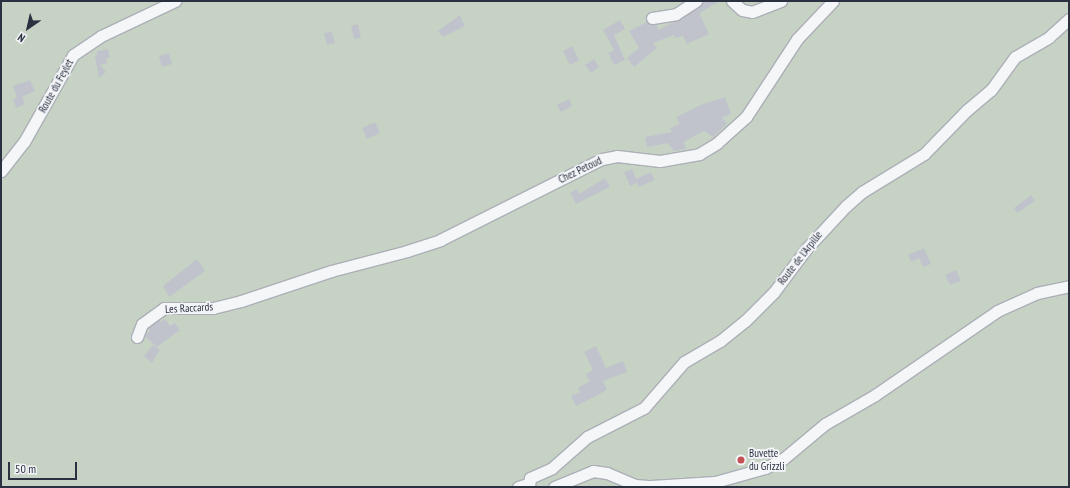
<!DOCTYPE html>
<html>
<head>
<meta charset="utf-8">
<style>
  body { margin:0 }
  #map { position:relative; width:1070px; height:488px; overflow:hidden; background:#e3e5ea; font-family:"PT Sans Narrow",sans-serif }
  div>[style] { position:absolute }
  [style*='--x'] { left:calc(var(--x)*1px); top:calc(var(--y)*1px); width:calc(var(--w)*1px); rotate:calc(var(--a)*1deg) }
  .green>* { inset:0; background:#c6d3c4 }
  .building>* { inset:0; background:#c0c3cc }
  .roads { filter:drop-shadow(1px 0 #acafb7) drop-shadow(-1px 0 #acafb7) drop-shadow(0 1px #acafb7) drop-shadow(0 -1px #acafb7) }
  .minor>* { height:11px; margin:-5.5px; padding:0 5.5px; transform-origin:5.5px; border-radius:5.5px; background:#f5f6f8 }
  .dots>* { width:11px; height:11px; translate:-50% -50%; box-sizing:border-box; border:2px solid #f2f4f7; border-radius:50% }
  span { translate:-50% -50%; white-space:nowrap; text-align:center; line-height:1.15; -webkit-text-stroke:3.5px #f2f4f7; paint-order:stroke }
  .street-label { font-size:11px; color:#2c3141 }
  .poi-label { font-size:11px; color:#2c3141 }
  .left { translate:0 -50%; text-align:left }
  .frame { position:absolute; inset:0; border:2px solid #2c3141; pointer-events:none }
  .north { position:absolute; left:8px; top:8px; width:40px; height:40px; -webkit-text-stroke:3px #f2f4f7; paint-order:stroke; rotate:214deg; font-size:11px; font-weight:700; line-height:16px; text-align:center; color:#2c3141 }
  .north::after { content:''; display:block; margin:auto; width:14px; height:18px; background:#2c3141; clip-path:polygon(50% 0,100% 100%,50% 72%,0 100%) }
  .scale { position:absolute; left:8px; top:462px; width:69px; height:18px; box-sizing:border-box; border:2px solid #2c3141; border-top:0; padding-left:5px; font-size:12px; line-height:14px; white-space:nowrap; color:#2c3141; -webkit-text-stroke:3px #f2f4f7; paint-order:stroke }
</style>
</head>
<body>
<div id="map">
  <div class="green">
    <i style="clip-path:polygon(1px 1px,1069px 1px,1069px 487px,1px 487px)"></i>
  </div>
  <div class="building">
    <i style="clip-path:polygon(703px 1px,720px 1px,701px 12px,700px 15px,709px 34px,687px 44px,683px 36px,675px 38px,674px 35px,653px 43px,657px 48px,634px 67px,627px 58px,639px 48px,629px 31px,647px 22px,656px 24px,659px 30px,700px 7px)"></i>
    <i style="clip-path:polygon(460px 15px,465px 26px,443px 37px,438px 31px)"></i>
    <i style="clip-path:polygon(620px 20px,625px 29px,614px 35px,625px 60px,614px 65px,608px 53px,614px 50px,603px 30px)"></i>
    <i style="clip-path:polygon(358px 24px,361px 38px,354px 39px,351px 26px)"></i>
    <i style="clip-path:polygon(332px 32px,335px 43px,327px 45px,324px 33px)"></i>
    <i style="clip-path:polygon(572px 46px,579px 60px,570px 65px,563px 51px)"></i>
    <i style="clip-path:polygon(108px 49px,110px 58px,106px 58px,107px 63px,100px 65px,106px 72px,99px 78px,95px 56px,97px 55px,97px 51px)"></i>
    <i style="clip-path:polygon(169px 53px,172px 64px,162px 67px,159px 56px)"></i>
    <i style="clip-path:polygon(594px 59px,599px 67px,591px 73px,585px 65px)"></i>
    <i style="clip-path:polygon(30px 80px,35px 91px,22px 97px,25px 104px,16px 108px,13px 99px,17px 97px,13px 86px)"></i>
    <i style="clip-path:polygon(725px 97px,731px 114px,722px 117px,727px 124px,713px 137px,704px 131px,684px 142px,686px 149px,674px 151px,668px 143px,647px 147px,645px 137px,672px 132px,670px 128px,680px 124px,676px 117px,703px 104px)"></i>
    <i style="clip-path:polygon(569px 99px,572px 106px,561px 112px,557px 105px)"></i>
    <i style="clip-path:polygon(375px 122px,380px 133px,367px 139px,362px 128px)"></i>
    <i style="clip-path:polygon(632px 169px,636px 179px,651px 172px,655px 180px,639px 187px,637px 183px,630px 186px,624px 172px)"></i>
    <i style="clip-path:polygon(605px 178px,610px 187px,576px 204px,570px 193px,577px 189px,579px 194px)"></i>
    <i style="clip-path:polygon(1031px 195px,1035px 201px,1017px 213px,1014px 208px)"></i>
    <i style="clip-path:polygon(924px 248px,931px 264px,923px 267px,919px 258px,911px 262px,908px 255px)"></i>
    <i style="clip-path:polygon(197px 259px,205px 271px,169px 297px,163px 286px)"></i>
    <i style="clip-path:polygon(956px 270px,961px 281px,950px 285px,945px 275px)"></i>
    <i style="clip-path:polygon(165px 319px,170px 326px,175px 323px,180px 330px,157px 347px,145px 336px,150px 331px,148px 328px,160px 320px,161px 322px)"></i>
    <i style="clip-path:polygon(153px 345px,160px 350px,152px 363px,144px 356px)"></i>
    <i style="clip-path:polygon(596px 346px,606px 368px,623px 361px,627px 372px,603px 381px,607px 390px,576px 406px,571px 396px,580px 392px,578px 388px,590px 381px,586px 374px,593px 370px,584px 352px)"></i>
  </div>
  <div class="roads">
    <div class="minor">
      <i style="--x:732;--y:1;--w:13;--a:42"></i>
      <i style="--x:742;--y:10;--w:10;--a:11"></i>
      <i style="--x:752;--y:12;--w:31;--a:-21"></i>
      <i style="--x:652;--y:18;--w:24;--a:-9"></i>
      <i style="--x:676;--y:14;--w:24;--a:-33"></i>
      <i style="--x:1;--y:171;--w:37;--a:-52"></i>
      <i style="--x:24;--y:142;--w:100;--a:-60.6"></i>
      <i style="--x:73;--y:55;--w:34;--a:-34"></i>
      <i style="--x:101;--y:36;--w:82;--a:-25.3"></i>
      <i style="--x:137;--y:337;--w:14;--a:-69"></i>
      <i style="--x:142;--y:324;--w:27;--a:-36"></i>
      <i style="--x:164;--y:308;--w:49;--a:0"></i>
      <i style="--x:213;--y:308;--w:29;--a:-14"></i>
      <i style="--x:241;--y:301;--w:95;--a:-18.4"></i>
      <i style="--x:331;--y:271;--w:79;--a:-14.7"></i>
      <i style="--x:407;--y:251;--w:35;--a:-18"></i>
      <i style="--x:440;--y:240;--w:181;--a:-26.6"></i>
      <i style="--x:602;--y:159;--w:15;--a:-11"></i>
      <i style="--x:617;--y:156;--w:43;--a:6.6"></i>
      <i style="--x:660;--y:161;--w:40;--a:-10"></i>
      <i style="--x:699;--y:154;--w:21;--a:-31"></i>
      <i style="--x:717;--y:143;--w:39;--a:-42"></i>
      <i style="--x:746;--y:117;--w:93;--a:-56.8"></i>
      <i style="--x:797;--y:39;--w:52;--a:-46.5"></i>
      <i style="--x:518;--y:487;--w:10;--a:-17"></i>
      <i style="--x:529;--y:487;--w:9;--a:-84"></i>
      <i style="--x:530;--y:478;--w:24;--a:-24"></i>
      <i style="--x:552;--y:468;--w:47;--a:-41.5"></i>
      <i style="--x:587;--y:437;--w:64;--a:-27"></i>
      <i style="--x:644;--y:408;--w:61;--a:-49"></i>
      <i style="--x:684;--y:362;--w:42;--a:-30.3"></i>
      <i style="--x:720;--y:341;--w:32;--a:-39"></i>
      <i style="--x:745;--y:321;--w:41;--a:-45"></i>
      <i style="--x:774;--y:292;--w:54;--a:-53.3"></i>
      <i style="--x:806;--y:249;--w:59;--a:-47.1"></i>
      <i style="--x:846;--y:206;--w:21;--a:-41"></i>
      <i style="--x:862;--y:192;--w:73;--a:-31.5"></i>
      <i style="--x:924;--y:154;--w:62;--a:-45.7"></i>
      <i style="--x:967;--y:110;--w:31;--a:-40"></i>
      <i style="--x:991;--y:90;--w:41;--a:-54"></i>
      <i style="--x:1015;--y:57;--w:39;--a:-30"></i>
      <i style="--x:1049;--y:37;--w:27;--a:-42"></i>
      <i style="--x:554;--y:487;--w:42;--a:-22.3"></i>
      <i style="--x:593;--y:471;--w:14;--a:8"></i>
      <i style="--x:607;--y:473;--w:30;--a:23"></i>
      <i style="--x:635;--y:485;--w:16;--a:4"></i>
      <i style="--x:651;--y:486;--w:64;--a:-3.6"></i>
      <i style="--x:715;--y:482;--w:52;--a:-15.6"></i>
      <i style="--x:765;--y:468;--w:20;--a:-27"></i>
      <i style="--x:783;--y:459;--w:55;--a:-39.8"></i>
      <i style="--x:825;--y:424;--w:58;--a:-30.1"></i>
      <i style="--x:875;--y:395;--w:148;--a:-34.5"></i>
      <i style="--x:997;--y:311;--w:44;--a:-24.2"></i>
      <i style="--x:1037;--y:293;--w:33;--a:-12"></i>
    </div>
  </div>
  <div class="dots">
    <i style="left:741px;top:460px;background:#c55156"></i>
  </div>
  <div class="street-label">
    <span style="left:56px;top:86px;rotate:-61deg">Route du Feylet</span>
    <span style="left:580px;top:170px;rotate:-26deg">Chez Petoud</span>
    <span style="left:800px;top:258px;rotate:-52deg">Route de l'Arpille</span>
    <span style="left:189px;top:308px;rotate:-3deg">Les Raccards</span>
  </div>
  <div class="poi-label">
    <span class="left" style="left:749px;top:460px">Buvette<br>du Grizzli</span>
  </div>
  <div class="frame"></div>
  <div class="north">N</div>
  <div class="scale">50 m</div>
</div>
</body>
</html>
